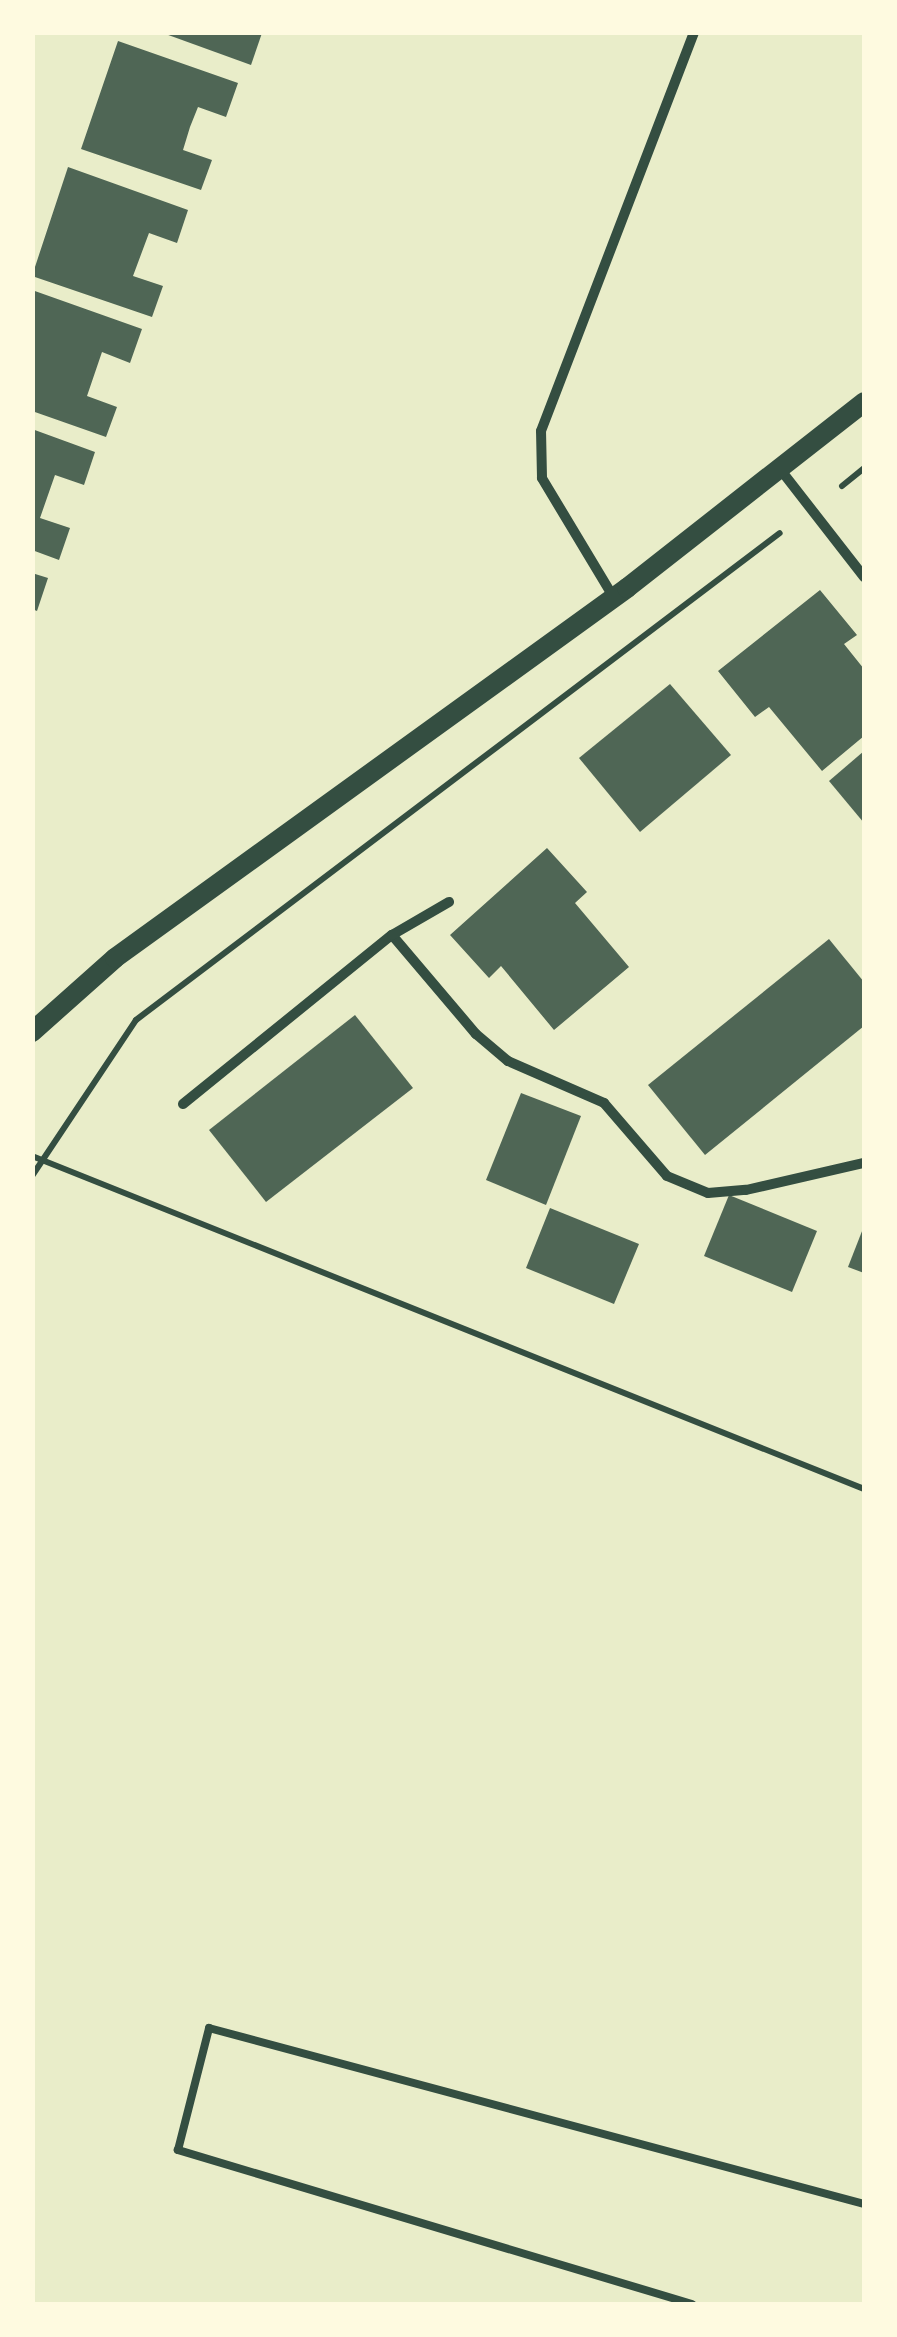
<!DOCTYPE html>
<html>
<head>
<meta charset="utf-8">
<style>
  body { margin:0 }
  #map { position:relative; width:897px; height:2337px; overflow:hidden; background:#e9edc9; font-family:"IBM Plex Sans",sans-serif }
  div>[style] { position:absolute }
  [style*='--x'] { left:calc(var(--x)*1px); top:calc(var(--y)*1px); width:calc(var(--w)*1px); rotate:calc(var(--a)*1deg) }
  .building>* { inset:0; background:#4f6655 }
  .path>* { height:6px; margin:-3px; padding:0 3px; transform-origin:3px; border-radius:3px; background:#344e41 }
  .service>* { height:8px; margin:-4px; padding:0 4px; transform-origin:4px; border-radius:4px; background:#344e41 }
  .minor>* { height:10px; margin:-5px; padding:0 5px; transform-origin:5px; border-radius:5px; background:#344e41 }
  .secondary>* { height:20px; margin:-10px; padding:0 10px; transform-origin:10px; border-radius:10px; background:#344e41 }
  span { translate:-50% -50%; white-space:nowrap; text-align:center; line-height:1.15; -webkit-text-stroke:9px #fefae0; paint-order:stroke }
  .frame { position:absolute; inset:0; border:35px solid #fefae0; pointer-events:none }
</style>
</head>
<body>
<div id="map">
  <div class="building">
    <i style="clip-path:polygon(160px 32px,259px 32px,262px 33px,251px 65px)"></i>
    <i style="clip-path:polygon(118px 41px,238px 83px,226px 117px,198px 107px,190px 127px,183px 150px,212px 160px,201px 190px,81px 149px)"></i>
    <i style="clip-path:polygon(68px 167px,188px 210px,177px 243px,149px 233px,133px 276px,163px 286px,152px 317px,32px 276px)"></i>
    <i style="clip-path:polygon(32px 290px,142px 329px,130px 363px,102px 352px,87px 396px,117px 407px,106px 437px,32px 411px)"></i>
    <i style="clip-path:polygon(32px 429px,95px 452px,84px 485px,55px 475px,48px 495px,40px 518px,70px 528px,59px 560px,32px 550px)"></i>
    <i style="clip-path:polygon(32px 573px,48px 578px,37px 611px,32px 609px)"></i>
    <i style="clip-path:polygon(820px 590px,857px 635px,844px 644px,864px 669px,864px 736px,822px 771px,769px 707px,755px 717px,718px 671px)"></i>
    <i style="clip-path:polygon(670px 684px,731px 755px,640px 832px,579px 758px)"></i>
    <i style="clip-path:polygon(864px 751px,864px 823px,829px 781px)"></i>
    <i style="clip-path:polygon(547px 848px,587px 892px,575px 903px,629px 967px,554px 1030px,501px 966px,489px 978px,450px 935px)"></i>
    <i style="clip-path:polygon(829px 939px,864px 982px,864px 1026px,705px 1155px,648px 1085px)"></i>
    <i style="clip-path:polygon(355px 1015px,413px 1088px,266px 1202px,209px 1130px)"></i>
    <i style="clip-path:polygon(521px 1093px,581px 1116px,546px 1205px,486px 1180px)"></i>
    <i style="clip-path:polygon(729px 1195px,817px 1231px,792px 1292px,704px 1256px)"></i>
    <i style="clip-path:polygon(550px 1208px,639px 1244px,614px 1304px,526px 1268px)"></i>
    <i style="clip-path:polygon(864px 1226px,864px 1273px,848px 1267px)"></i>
  </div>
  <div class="path">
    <i style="--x:842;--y:486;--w:28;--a:-39"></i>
    <i style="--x:32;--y:1156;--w:896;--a:21.81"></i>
    <i style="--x:32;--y:1176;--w:187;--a:-56.3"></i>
    <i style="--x:136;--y:1020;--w:807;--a:-37.1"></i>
  </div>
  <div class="service">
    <i style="--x:692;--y:2304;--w:537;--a:-163.32"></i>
    <i style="--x:178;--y:2150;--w:126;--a:-75.7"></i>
    <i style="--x:209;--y:2028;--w:678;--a:15.04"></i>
  </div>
  <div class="minor">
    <i style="--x:780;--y:469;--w:137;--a:52.1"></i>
    <i style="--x:614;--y:598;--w:140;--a:-121"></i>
    <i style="--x:542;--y:478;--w:47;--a:-91.2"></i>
    <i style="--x:541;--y:431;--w:427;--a:-69"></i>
    <i style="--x:392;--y:935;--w:130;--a:49.7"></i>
    <i style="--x:476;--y:1034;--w:42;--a:40.2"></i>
    <i style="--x:508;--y:1061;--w:105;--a:23.6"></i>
    <i style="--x:604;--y:1103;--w:96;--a:49.2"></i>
    <i style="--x:667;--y:1176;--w:44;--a:22.5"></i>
    <i style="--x:708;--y:1193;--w:38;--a:-5"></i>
    <i style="--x:746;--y:1190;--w:121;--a:-12.9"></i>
    <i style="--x:183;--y:1104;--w:269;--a:-39"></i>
    <i style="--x:392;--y:935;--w:66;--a:-30.1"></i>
  </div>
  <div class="secondary">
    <i style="--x:32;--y:1032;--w:111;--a:-41.7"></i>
    <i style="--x:115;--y:958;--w:632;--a:-35.85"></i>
    <i style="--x:627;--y:588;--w:301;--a:-38.1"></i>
  </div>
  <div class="frame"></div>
</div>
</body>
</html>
